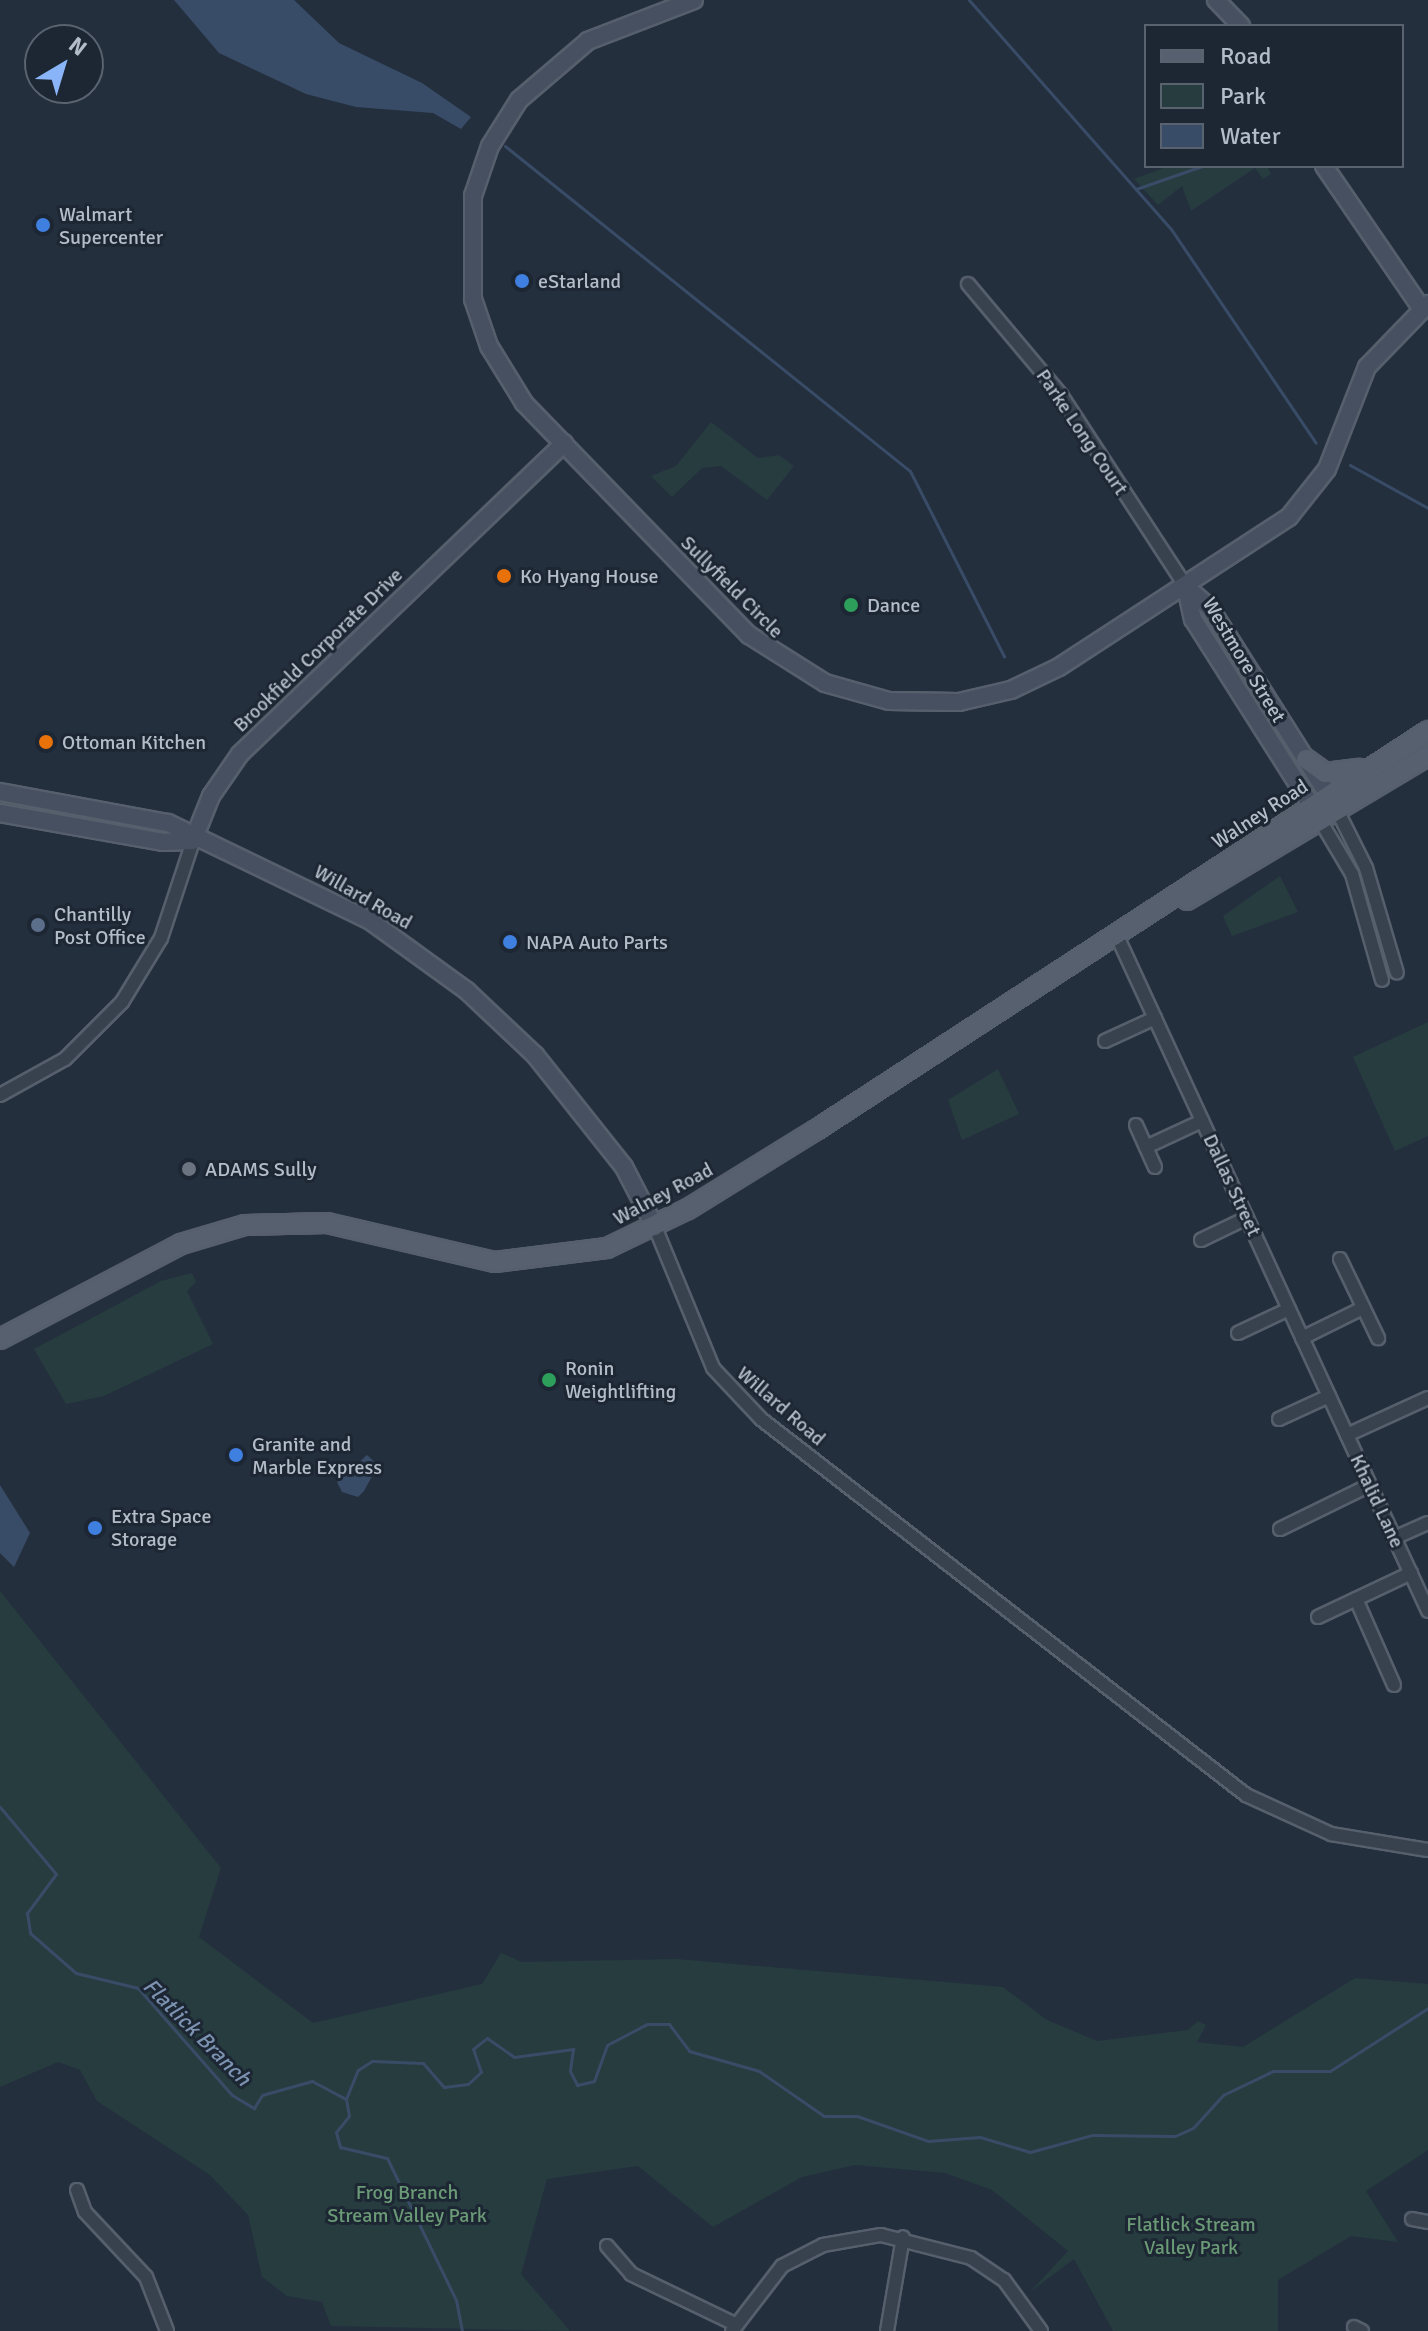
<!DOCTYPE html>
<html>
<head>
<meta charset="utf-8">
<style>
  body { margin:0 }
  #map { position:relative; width:1428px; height:2331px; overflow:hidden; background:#242f3e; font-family:Signika,sans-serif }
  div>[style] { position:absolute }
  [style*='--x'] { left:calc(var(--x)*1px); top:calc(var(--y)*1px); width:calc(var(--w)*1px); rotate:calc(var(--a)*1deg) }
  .green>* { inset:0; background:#263c3f }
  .water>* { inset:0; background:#394c67 }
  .stream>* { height:3px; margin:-1.5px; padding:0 1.5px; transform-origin:1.5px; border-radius:1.5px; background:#394c67 }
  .roads { filter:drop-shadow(2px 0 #565f6c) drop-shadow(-2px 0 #565f6c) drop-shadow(0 2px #565f6c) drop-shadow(0 -2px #565f6c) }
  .street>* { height:12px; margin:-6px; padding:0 6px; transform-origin:6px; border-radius:6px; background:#38414e }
  .secondary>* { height:16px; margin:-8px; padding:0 8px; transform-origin:8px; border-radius:8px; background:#465061 }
  .primary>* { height:18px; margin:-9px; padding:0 9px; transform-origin:9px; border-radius:9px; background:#56606e }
  .dots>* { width:22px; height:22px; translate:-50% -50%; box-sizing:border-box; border:4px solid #1d2633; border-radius:50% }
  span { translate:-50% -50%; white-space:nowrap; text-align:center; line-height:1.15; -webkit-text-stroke:6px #1d2633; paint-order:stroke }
  .poi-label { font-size:20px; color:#b4bcc9 }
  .left { translate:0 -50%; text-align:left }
  .street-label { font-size:20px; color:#b4bcc9 }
  .park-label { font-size:20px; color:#6b9a76 }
  .water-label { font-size:22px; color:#7c92b1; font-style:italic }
  .legend { position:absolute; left:1144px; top:24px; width:260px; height:144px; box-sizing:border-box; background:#1d2633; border:2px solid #59626f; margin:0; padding:10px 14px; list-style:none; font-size:24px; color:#b4bcc9 }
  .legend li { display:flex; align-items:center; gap:16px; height:40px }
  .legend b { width:40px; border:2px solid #59626f }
  .north { position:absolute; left:24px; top:24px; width:80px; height:80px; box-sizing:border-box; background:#1d2633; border:2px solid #59626f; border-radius:50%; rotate:38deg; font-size:22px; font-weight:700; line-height:32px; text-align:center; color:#b4bcc9 }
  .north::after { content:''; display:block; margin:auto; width:28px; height:36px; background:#8ab4f8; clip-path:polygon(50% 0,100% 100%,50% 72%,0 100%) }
</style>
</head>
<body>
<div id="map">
  <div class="green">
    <i style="clip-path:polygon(1169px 166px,1267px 166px,1271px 174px,1263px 179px,1255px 168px,1191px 211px,1182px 186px,1158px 205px,1134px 179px)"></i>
    <i style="clip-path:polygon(711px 422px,758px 458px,779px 455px,794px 466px,767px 500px,721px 466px,702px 468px,672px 497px,651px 476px,676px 466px)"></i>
    <i style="clip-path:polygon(1280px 876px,1298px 912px,1232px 936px,1223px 916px)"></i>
    <i style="clip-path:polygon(1428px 1022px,1428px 1136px,1395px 1151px,1353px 1057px)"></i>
    <i style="clip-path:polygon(998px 1069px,1019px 1114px,962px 1140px,948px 1100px)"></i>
    <i style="clip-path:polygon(192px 1273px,196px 1282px,187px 1291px,213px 1344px,104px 1396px,66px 1404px,34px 1349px,161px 1281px)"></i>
    <i style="clip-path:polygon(0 1591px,221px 1868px,199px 1937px,313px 2023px,482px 1984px,501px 1953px,522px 1962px,676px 1959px,1003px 1987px,1047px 2020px,1097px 2041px,1188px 2030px,1198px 2021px,1206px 2025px,1197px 2042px,1243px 2047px,1355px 1978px,1428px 1984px,1428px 2150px,1366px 2191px,1398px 2242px,1351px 2236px,1278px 2280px,1278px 2331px,1113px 2331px,1074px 2259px,1030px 2292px,1068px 2251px,992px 2190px,945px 2173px,855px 2165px,802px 2177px,713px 2227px,638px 2166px,547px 2179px,521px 2274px,570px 2331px,331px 2326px,322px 2302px,287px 2296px,262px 2277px,248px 2215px,210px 2175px,97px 2101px,80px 2070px,58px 2062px,0 2087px)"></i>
  </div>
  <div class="water">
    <i style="clip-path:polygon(174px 0,294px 0,339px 43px,422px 83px,471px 117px,461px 129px,433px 113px,356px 107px,306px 94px,219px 53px)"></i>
    <i style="clip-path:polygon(367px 1455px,378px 1465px,364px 1491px,358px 1497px,342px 1492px,337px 1482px)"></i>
    <i style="clip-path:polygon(0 1485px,30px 1533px,14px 1567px,0 1553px)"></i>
  </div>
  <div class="stream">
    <i style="--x:969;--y:0;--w:305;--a:48.6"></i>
    <i style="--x:1171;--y:229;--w:258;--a:55.9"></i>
    <i style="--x:505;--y:146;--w:519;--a:38.75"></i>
    <i style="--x:910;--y:471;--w:208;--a:63.1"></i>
    <i style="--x:1136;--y:189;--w:70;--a:-19.2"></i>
    <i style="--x:1350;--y:465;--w:89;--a:28.9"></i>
    <i style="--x:0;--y:1807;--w:87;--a:50.1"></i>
    <i style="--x:56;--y:1874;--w:49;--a:126.6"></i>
    <i style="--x:27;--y:1913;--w:20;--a:81"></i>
    <i style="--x:30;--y:1933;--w:61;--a:41"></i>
    <i style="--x:76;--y:1973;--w:64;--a:13.6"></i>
    <i style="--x:138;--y:1988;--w:142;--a:48.7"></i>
    <i style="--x:232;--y:2095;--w:26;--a:31"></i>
    <i style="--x:254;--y:2108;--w:15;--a:-58"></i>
    <i style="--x:262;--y:2095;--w:52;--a:-15.6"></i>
    <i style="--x:312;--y:2081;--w:38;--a:28"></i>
    <i style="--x:346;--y:2099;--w:31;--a:-68"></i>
    <i style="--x:358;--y:2070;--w:17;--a:-33"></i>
    <i style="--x:372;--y:2061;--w:51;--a:2.2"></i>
    <i style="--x:423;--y:2063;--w:32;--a:49"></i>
    <i style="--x:444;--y:2087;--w:24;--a:-7"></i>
    <i style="--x:468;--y:2084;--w:18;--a:-43"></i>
    <i style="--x:481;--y:2072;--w:24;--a:-109"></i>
    <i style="--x:473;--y:2049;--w:18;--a:-38"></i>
    <i style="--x:487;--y:2038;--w:33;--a:35"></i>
    <i style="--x:514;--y:2057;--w:60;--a:-7.7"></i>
    <i style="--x:573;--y:2049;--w:22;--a:98"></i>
    <i style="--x:570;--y:2071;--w:16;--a:63"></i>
    <i style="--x:577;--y:2085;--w:17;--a:-13"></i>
    <i style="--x:594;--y:2081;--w:38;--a:-70"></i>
    <i style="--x:607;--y:2045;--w:45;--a:-27.7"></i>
    <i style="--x:647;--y:2024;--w:22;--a:0"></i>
    <i style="--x:669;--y:2024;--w:34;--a:53"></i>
    <i style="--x:689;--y:2051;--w:73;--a:15.9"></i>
    <i style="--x:759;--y:2071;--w:79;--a:34.7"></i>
    <i style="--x:824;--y:2116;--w:33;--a:0"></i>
    <i style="--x:857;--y:2116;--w:75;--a:19.4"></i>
    <i style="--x:928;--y:2141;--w:52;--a:-4.4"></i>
    <i style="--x:980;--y:2137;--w:52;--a:16.7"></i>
    <i style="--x:1030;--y:2152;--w:64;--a:-15.3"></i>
    <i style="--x:1092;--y:2135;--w:83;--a:0.7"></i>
    <i style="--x:1175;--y:2136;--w:20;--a:-24"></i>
    <i style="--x:1193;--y:2128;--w:45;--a:-47.7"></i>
    <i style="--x:1223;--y:2095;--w:55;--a:-25.6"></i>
    <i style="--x:1273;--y:2071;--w:57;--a:0"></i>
    <i style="--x:1330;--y:2071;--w:117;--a:-32.7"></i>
    <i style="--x:346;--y:2099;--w:17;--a:80"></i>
    <i style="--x:349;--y:2116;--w:21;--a:129"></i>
    <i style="--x:336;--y:2132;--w:16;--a:75"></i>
    <i style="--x:340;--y:2147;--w:48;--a:13.2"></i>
    <i style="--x:387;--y:2158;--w:158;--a:64.1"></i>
    <i style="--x:456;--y:2300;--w:32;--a:79"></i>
  </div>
  <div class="roads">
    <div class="street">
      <i style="--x:968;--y:284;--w:145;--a:50"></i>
      <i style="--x:1061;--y:395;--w:229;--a:56.9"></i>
      <i style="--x:1338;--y:812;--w:63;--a:63.4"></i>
      <i style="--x:1366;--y:868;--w:109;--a:73.6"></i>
      <i style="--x:1321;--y:822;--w:61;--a:59.2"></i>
      <i style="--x:1352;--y:874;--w:110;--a:74.2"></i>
      <i style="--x:1117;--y:936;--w:743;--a:65.26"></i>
      <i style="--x:1105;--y:1041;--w:55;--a:-24.7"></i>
      <i style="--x:0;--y:1095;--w:74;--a:-29"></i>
      <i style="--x:65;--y:1059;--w:81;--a:-45"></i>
      <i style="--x:122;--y:1002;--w:75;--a:-58.6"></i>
      <i style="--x:161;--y:938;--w:102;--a:-71.7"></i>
      <i style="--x:1136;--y:1125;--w:46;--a:65.7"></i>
      <i style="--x:1146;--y:1147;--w:62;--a:-24.9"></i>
      <i style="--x:655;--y:1227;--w:152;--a:67.6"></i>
      <i style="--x:713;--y:1368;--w:70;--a:46.7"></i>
      <i style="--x:761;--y:1419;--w:614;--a:37.78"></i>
      <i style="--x:1246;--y:1795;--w:94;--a:24.6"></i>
      <i style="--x:1331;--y:1834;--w:98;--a:9.4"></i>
      <i style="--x:1201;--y:1240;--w:51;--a:-25.6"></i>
      <i style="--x:1340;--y:1259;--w:88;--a:64.3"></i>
      <i style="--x:1238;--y:1333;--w:56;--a:-25.2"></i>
      <i style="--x:1302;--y:1338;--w:68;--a:-26.2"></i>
      <i style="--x:1279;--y:1419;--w:55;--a:-24.7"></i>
      <i style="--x:1347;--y:1435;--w:89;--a:-24.6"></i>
      <i style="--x:1280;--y:1529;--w:100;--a:-26.1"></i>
      <i style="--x:1394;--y:1538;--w:37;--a:-24"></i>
      <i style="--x:1356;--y:1599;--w:94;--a:66.2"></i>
      <i style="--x:1318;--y:1617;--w:103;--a:-25.3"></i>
      <i style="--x:77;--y:2190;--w:23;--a:70"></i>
      <i style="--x:85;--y:2212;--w:89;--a:46.8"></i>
      <i style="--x:146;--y:2277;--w:58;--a:68.7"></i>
      <i style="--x:1412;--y:2219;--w:16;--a:11"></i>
      <i style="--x:607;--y:2246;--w:37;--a:49"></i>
      <i style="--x:631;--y:2274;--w:115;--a:25.7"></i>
      <i style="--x:1354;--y:2327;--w:9;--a:27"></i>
      <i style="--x:732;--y:2331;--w:82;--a:-52.4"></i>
      <i style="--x:782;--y:2266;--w:46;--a:-27.1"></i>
      <i style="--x:823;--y:2245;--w:59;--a:-9.8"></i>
      <i style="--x:881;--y:2235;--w:93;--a:14.3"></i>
      <i style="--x:971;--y:2258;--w:40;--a:34"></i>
      <i style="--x:1004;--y:2280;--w:63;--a:54"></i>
      <i style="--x:887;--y:2331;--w:95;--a:-80.3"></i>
    </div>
    <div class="secondary">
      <i style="--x:694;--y:0;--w:114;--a:158.9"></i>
      <i style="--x:588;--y:41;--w:91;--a:139.5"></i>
      <i style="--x:519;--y:100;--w:54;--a:122.2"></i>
      <i style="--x:490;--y:146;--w:53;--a:108.8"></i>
      <i style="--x:473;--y:196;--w:103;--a:90"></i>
      <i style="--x:473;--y:299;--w:50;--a:71.2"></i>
      <i style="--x:489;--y:346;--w:67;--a:58.4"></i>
      <i style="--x:524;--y:403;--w:323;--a:45.9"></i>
      <i style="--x:749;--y:635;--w:90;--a:32.3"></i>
      <i style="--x:825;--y:683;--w:66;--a:15.7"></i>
      <i style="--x:889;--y:701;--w:70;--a:0.8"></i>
      <i style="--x:959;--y:702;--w:53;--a:-13"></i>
      <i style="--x:1011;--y:690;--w:53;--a:-25.6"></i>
      <i style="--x:1059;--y:667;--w:275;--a:-33.1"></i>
      <i style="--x:1289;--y:517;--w:61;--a:-51.6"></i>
      <i style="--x:1327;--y:469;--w:110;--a:-68.6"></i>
      <i style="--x:1367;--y:367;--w:88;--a:-45.9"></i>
      <i style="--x:1216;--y:0;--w:36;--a:46"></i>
      <i style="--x:1324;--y:166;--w:173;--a:55.6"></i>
      <i style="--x:1186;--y:587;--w:33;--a:78"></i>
      <i style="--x:1193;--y:619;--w:233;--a:57.6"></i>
      <i style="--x:1186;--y:587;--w:32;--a:41"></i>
      <i style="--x:1210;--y:608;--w:234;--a:57.7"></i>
      <i style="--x:0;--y:792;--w:171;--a:10.5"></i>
      <i style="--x:168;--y:823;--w:223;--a:25.8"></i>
      <i style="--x:369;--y:920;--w:121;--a:35.9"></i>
      <i style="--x:467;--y:991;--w:93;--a:43.3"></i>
      <i style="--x:535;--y:1055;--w:143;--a:51.5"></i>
      <i style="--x:624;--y:1167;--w:68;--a:62.7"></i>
      <i style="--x:0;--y:813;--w:165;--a:10.1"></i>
      <i style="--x:162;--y:842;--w:31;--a:-2"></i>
      <i style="--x:193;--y:841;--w:48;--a:-68.2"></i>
      <i style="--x:211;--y:796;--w:51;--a:-55.4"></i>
      <i style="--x:240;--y:754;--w:449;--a:-43.8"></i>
    </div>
    <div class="primary">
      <i style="--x:1306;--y:759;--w:24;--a:36"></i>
      <i style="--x:1325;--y:773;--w:35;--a:-7"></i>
      <i style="--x:1187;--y:900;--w:281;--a:-30.9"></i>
      <i style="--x:0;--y:1339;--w:204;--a:-27.7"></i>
      <i style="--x:181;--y:1244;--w:67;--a:-16.5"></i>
      <i style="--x:245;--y:1225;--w:82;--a:-1.4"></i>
      <i style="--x:327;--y:1223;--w:172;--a:13.1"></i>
      <i style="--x:495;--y:1262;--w:113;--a:-7.1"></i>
      <i style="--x:607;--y:1248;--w:90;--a:-25.7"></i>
      <i style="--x:688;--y:1209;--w:150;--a:-31.7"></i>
      <i style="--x:816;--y:1130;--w:731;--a:-33.1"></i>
    </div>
  </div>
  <div class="dots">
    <i style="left:43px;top:225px;background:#3f7fe0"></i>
    <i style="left:522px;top:281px;background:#3f7fe0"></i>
    <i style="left:504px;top:576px;background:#e8710a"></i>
    <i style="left:851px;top:605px;background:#2e9e5b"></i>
    <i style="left:46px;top:742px;background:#e8710a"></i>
    <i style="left:38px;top:925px;background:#5c6f8a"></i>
    <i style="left:510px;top:942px;background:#3f7fe0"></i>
    <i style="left:189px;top:1169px;background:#6b7280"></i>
    <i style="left:549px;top:1380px;background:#2e9e5b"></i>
    <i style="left:236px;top:1455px;background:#3f7fe0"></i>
    <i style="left:95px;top:1528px;background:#3f7fe0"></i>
  </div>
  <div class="poi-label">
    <span class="left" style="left:59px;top:226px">Walmart<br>Supercenter</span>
    <span class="left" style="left:538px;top:281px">eStarland</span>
    <span class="left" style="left:520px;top:576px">Ko Hyang House</span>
    <span class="left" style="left:867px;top:605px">Dance</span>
    <span class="left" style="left:62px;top:742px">Ottoman Kitchen</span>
    <span class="left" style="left:54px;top:926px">Chantilly<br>Post Office</span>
    <span class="left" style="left:526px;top:942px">NAPA Auto Parts</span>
    <span class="left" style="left:205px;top:1169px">ADAMS Sully</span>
    <span class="left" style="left:565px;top:1380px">Ronin<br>Weightlifting</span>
    <span class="left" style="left:252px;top:1456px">Granite and<br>Marble Express</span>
    <span class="left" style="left:111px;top:1528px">Extra Space<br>Storage</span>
  </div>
  <div class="street-label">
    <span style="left:1082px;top:432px;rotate:56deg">Parke Long Court</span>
    <span style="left:732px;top:587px;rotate:45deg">Sullyfield Circle</span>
    <span style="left:318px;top:650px;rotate:-44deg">Brookfield Corporate Drive</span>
    <span style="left:1244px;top:660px;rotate:59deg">Westmore Street</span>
    <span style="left:1260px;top:814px;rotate:-33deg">Walney Road</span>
    <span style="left:363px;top:897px;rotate:30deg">Willard Road</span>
    <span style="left:1232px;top:1185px;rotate:65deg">Dallas Street</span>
    <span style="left:663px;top:1194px;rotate:-28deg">Walney Road</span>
    <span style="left:781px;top:1406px;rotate:41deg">Willard Road</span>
    <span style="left:1377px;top:1501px;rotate:65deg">Khalid Lane</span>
  </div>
  <div class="park-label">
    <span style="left:407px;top:2204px">Frog Branch<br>Stream Valley Park</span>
    <span style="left:1191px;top:2236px">Flatlick Stream<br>Valley Park</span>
  </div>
  <div class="water-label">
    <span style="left:197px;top:2032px;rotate:45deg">Flatlick Branch</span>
  </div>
  <ul class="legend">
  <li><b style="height:10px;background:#56606e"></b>Road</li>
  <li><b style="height:22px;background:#263c3f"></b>Park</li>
  <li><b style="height:22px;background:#394c67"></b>Water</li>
  </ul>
  <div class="north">N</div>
</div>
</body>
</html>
